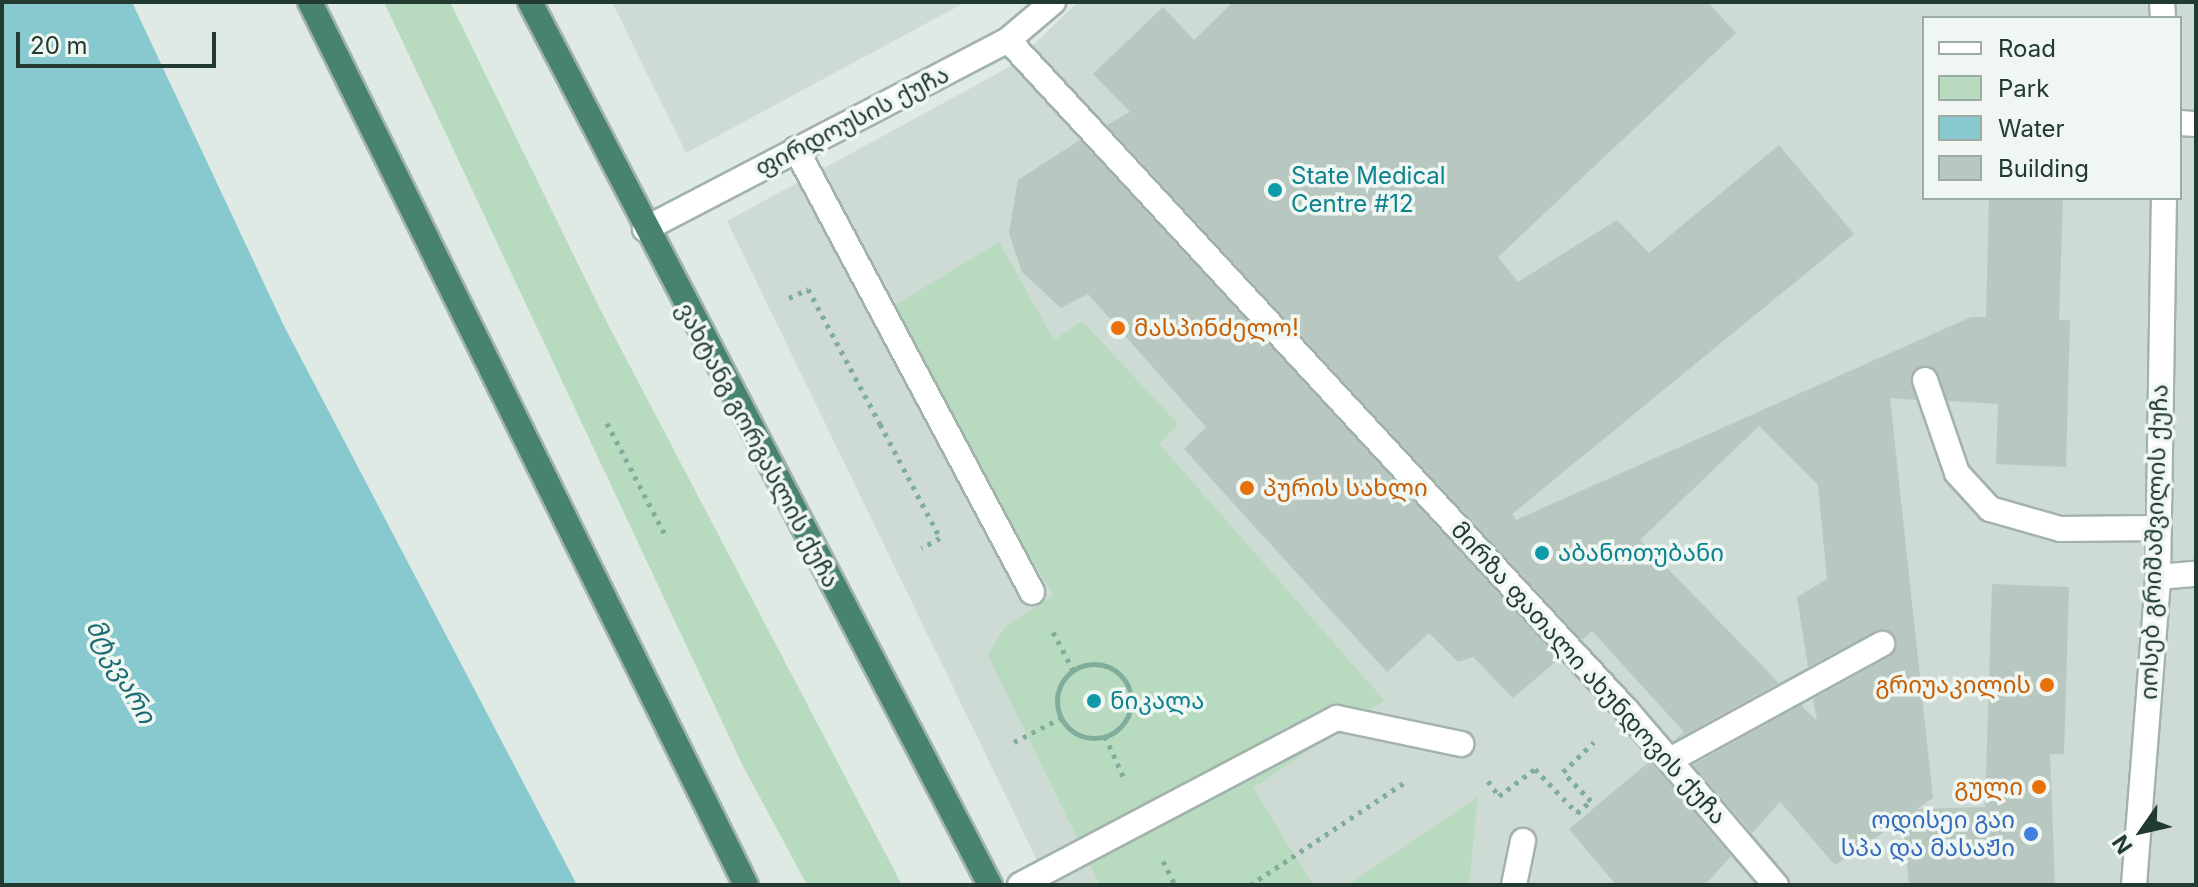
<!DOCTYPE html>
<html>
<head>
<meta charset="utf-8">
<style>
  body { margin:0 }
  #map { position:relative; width:2198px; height:887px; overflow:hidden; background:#dfeae5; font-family:Inter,"Noto Sans Georgian",sans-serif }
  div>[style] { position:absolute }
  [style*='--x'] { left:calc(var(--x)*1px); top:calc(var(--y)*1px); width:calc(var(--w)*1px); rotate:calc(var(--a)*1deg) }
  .built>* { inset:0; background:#cedad4 }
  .green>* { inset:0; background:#b8dbbf }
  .water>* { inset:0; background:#88c9cf }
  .building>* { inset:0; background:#b8c8c0 }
  .path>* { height:5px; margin-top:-2.5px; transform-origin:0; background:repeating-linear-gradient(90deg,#80ad9c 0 4px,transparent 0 10px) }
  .path>.ring { margin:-2.5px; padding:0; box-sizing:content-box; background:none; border:5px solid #80ad9c; border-radius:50% }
  .roads { filter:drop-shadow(2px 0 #a2b2ac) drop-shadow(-2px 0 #a2b2ac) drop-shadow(0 2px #a2b2ac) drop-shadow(0 -2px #a2b2ac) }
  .service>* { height:24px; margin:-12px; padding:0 12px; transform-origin:12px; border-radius:12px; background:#fff }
  .minor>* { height:24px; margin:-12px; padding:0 12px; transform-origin:12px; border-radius:12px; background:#fff }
  .trunk>* { height:24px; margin:-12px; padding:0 12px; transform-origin:12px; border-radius:12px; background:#488271 }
  .dots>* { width:22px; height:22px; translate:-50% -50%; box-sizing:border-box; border:4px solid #f0f7f3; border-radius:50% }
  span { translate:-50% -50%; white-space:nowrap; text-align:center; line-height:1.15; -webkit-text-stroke:7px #f0f7f3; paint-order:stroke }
  .street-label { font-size:24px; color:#213a32 }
  .culture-label { font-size:24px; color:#0d838f }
  .left { translate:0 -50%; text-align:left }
  .food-label { font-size:24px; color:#c56008 }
  .right { translate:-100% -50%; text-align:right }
  .shop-label { font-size:24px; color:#366cbe }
  .water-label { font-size:26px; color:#1c6b74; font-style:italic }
  .frame { position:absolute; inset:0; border:4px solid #213a32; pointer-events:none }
  .legend { position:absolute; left:1922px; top:16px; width:260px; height:184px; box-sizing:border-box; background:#f0f7f3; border:2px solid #9daba6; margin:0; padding:10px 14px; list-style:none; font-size:24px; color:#213a32 }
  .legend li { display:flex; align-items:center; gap:16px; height:40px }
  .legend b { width:40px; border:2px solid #9daba6 }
  .north { position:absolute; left:2102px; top:791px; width:80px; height:80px; -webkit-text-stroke:6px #f0f7f3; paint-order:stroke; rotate:236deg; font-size:22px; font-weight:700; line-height:32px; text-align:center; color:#213a32 }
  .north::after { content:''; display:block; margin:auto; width:28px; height:36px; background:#213a32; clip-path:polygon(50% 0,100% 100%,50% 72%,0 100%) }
  .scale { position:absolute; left:16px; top:32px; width:200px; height:36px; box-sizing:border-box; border:4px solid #213a32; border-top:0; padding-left:10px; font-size:24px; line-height:28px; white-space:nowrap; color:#213a32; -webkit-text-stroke:6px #f0f7f3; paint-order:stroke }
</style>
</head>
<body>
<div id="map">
  <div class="built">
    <i style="clip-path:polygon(612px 2px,966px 2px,686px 153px)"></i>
    <i style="clip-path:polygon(evenodd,1078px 2px,2196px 2px,2196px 885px,1049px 885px,727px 221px,1011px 66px,1078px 2px,1924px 18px,2180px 18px,2180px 198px,1924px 198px,1924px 18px)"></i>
  </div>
  <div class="green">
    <i style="clip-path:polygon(384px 2px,450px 2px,600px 309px,902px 885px,807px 885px,742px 764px)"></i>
    <i style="clip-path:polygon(999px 242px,1054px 340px,1082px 321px,1178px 424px,1159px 444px,1384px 700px,1253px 788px,1313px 885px,1100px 885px,988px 655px,1005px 627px,1053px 595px,884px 312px)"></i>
    <i style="clip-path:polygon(1478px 796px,1469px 885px,1348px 885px,1478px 797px)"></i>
  </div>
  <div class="water">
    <i style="clip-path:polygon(2px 2px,132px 2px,284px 326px,577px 885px,2px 885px)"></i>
  </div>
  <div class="building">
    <i style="clip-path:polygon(1233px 2px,1708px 2px,1736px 33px,1498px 257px,1518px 282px,1617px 220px,1649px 253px,1779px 145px,1854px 234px,1512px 514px,1516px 520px,1971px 317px,1986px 317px,1989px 198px,2063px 198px,2059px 320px,2070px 320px,2066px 467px,1996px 464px,1998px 404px,1948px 401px,1929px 366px,1911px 376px,1916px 400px,1890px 398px,1933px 798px,1917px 809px,1985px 807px,1992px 584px,2069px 587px,2064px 754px,2050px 754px,2055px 885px,1909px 885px,1902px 820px,1835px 865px,1780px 802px,1752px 833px,1693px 765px,1801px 705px,1817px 721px,1813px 699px,1889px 657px,1897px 645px,1890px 632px,1876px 631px,1808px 667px,1797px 597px,1827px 579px,1818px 485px,1759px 426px,1640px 540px,1779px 683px,1673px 741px,1684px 732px,1592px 631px,1582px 640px,1107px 125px,1130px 112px,1093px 74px,1163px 7px,1194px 40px)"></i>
    <i style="clip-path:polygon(1080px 140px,1559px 659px,1513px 698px,1473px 657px,1458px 662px,1429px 633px,1387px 672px,1184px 449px,1206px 427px,1088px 294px,1061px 308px,1022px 272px,1009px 233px,1018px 180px)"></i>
    <i style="clip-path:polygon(1650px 761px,1731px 856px,1705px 885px,1616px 885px,1569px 829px)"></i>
  </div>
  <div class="path">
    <i style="--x:789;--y:298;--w:21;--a:-25"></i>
    <i style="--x:808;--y:289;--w:153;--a:61.9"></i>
    <i style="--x:880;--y:424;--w:129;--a:62.2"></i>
    <i style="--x:940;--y:538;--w:21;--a:152"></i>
    <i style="--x:607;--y:423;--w:124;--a:62.6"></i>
    <i style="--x:1053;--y:632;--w:43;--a:62.2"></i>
    <i class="ring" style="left:1057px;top:664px;width:69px;height:69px"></i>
    <i style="--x:1105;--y:736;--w:44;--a:65.8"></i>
    <i style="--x:1014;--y:742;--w:53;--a:-27.1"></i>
    <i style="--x:1488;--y:781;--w:19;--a:54"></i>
    <i style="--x:1499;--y:796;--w:45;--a:-36.9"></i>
    <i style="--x:1535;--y:769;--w:61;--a:46.3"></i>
    <i style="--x:1577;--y:813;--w:18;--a:-41"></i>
    <i style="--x:1591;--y:801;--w:40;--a:-134"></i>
    <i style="--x:1563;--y:772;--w:43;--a:-44.1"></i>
    <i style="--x:1163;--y:861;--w:27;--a:63"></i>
    <i style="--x:1250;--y:885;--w:186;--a:-33.6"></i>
  </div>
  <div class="roads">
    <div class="service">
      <i style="--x:796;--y:149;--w:502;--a:61.95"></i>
      <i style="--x:1925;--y:380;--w:98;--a:71"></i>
      <i style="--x:1957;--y:473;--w:49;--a:47.5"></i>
      <i style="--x:1990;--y:509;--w:73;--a:15.9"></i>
      <i style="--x:2060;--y:529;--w:98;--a:-0.6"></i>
      <i style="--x:2158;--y:577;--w:38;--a:-5"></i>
      <i style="--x:1670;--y:760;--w:242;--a:-28.7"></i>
      <i style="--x:1020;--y:885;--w:358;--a:-27.8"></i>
      <i style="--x:1337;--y:718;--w:127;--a:11.8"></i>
      <i style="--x:1514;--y:885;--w:45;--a:-78.4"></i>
    </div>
    <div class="minor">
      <i style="--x:2162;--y:2;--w:16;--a:86"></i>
      <i style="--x:1008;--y:40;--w:914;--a:47.3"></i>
      <i style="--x:1628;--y:712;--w:228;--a:49.5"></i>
      <i style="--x:2180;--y:123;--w:16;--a:4"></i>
      <i style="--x:645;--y:229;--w:409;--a:-27.5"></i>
      <i style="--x:1008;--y:40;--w:59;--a:-40.2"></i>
      <i style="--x:2134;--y:885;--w:309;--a:-85.5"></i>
      <i style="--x:2158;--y:577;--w:379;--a:-89.1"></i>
    </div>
    <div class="trunk">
      <i style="--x:310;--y:2;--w:985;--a:63.72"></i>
      <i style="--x:530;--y:2;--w:996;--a:62.48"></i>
    </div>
  </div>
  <div class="dots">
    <i style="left:1275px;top:190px;background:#0f9aa8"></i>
    <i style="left:1118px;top:328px;background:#e8710a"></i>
    <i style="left:1247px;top:488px;background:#e8710a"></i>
    <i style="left:1542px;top:553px;background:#0f9aa8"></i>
    <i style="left:2047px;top:685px;background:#e8710a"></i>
    <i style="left:1094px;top:701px;background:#0f9aa8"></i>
    <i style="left:2039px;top:787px;background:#e8710a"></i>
    <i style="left:2031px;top:834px;background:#3f7fe0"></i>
  </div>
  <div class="street-label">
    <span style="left:852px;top:121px;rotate:-27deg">ფირდოუსის ქუჩა</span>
    <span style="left:758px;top:445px;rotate:62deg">ვახტანგ გორგასლის ქუჩა</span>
    <span style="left:2154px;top:542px;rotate:-88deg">იოსებ გრიშაშვილის ქუჩა</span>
    <span style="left:1589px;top:673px;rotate:48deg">მირზა ფათალი ახუნდოვის ქუჩა</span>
  </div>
  <div class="culture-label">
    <span class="left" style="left:1291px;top:190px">State Medical<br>Centre #12</span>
    <span class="left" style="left:1558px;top:553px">აბანოთუბანი</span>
    <span class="left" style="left:1110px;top:701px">ნიკალა</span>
  </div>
  <div class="food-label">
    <span class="left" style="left:1134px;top:328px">მასპინძელო!</span>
    <span class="left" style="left:1263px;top:488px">პურის სახლი</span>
    <span class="right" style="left:2031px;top:685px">გრიუაკილის</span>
    <span class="right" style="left:2023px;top:787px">გული</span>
  </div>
  <div class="shop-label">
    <span class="right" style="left:2015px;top:834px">ოდისეი გაი<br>სპა და მასაᲟი</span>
  </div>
  <div class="water-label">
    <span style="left:121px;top:671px;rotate:61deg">მტკვარი</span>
  </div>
  <div class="frame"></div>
  <ul class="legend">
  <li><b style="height:10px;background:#fff"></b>Road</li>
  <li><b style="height:22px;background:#b8dbbf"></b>Park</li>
  <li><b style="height:22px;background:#88c9cf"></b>Water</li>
  <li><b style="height:22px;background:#b8c8c0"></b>Building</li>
  </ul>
  <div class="north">N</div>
  <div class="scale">20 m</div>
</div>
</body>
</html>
